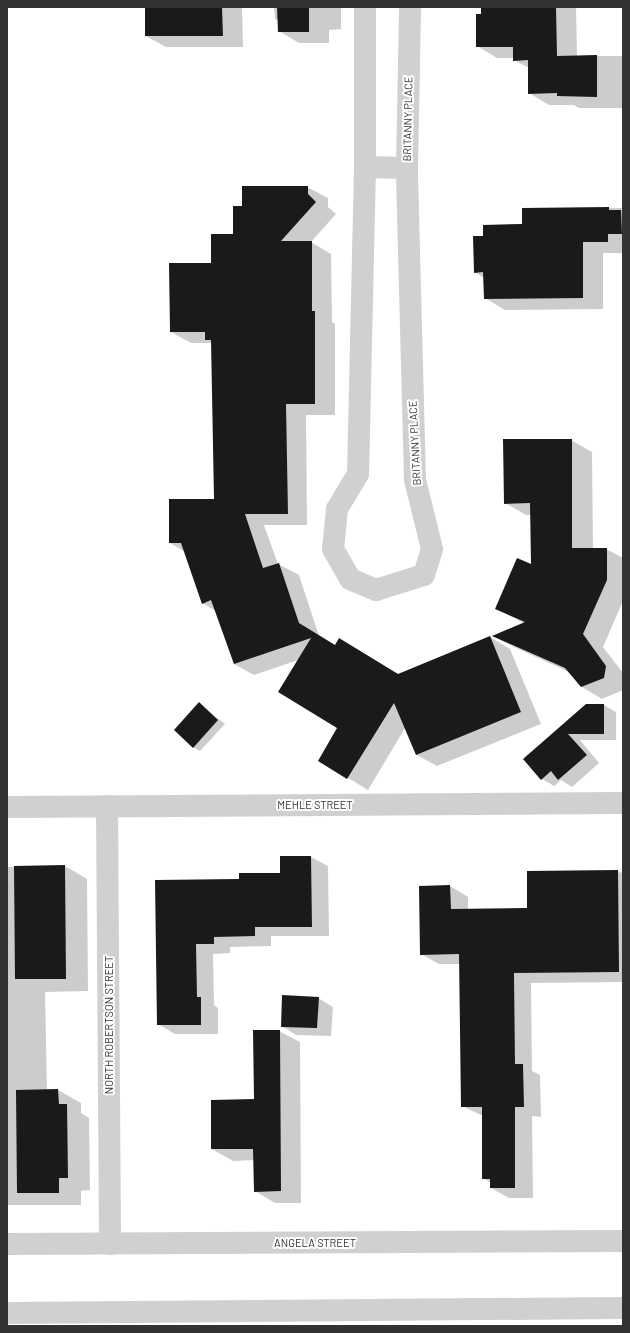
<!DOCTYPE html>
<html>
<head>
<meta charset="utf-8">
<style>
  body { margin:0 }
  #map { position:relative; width:630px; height:1333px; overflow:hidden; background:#fff; font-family:Barlow,sans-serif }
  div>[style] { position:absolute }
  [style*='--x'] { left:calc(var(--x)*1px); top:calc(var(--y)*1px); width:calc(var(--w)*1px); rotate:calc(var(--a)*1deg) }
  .shadow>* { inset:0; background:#0003 }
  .building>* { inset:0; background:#1a1a1a }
  .minor>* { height:22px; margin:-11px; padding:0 11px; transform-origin:11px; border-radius:11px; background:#d0d0d0 }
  span { translate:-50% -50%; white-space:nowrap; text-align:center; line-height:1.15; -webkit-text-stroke:4px #fff; paint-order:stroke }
  .street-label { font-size:11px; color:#333 }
  .frame { position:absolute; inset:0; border:8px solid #333; pointer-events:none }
</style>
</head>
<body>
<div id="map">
  <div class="shadow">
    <i style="clip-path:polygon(146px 7px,242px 7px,243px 47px,166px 47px,146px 36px)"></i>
    <i style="clip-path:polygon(274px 7px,341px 7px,341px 29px,329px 30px,329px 43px,299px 43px,279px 31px,279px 21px,275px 19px)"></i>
    <i style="clip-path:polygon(482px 7px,576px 7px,577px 56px,623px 56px,623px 108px,579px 108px,574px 105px,549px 105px,529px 93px,529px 68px,514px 60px,514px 58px,497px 58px,477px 46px)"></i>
    <i style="clip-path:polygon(307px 187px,328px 198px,328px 207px,336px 214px,311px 242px,331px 254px,332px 322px,335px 324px,335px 415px,306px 415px,307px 525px,264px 525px,278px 564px,299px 575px,319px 636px,336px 646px,340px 639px,399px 675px,490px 637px,510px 649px,541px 724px,437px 766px,417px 755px,405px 728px,368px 790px,319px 760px,338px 728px,298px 660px,254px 675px,234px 664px,216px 611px,202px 603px,184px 551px,170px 543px,215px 500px,212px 343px,191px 343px,171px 332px,212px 264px,234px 235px,243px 207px)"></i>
    <i style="clip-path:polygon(621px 208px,623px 210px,623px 253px,603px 253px,603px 309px,505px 310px,485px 298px,484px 278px,475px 272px,484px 237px,523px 225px,523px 209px)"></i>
    <i style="clip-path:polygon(571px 440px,592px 452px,593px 549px,606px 549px,623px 558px,623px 601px,603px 647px,623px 673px,623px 690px,602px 699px,582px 687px,569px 672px,514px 647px,494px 636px,525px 624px,496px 608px,532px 565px,531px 515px,526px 515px,505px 503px)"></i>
    <i style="clip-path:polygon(199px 704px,225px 724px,200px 751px,193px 747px)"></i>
    <i style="clip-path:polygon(604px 705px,616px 712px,616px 740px,580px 740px,599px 763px,572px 787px,561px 780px,554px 786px,542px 779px,525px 759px)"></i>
    <i style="clip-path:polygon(281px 857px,311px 857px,328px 866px,329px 936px,271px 936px,271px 946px,230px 947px,230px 953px,213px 954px,214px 1005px,218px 1008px,218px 1034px,175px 1034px,158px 1024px,156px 881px,240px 880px,281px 874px)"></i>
    <i style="clip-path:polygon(65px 866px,87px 879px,88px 991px,45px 992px,47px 1090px,58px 1090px,81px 1103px,81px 1113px,89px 1118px,90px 1190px,81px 1191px,81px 1205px,7px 1205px,7px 867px)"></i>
    <i style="clip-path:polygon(617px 870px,623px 874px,623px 982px,531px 983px,532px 1071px,540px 1075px,541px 1117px,532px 1116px,533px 1198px,509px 1198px,491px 1188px,491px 1183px,483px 1178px,483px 1116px,462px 1106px,460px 964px,439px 964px,421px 954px,450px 886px,468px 897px,468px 910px,528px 909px)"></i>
    <i style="clip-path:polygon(318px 998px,333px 1007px,331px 1036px,296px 1035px,282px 1026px)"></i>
    <i style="clip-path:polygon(279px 1031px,300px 1042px,301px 1203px,275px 1203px,255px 1191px,255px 1160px,233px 1161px,212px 1149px,255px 1100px)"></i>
  </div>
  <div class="building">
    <i style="clip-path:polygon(145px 7px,222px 7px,223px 36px,145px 36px)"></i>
    <i style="clip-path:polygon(277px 7px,309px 7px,309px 32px,278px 32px)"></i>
    <i style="clip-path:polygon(481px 7px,556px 7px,557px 56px,597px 55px,597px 97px,557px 96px,557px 93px,528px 94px,528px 60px,513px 61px,513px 47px,476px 47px,476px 14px,481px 14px)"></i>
    <i style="clip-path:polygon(242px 186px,308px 186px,308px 194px,316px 202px,281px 241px,312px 241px,312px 311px,315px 311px,315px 404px,286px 404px,288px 514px,245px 514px,263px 568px,279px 563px,299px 623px,335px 645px,339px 638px,398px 674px,490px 636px,521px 712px,416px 755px,394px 703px,347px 779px,318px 761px,337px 728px,278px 692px,311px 638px,234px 664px,211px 600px,202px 604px,181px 543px,169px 543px,169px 499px,214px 499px,211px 340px,205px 340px,205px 332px,170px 332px,169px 263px,211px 263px,211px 234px,233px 234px,233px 206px,242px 206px)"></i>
    <i style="clip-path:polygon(609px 207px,609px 210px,621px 210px,622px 234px,608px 234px,608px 242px,583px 242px,583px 298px,484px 299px,483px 272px,474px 273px,473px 236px,483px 236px,483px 225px,522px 224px,522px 208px)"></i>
    <i style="clip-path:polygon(503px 439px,572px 439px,572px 548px,607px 548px,607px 580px,583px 634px,606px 666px,604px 678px,581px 687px,565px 668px,492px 636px,525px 622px,495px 609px,517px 558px,531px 564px,530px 503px,504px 504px)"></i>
    <i style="clip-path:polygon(199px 702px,218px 720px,193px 748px,174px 730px)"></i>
    <i style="clip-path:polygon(586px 704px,604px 704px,604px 734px,568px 734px,587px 755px,558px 780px,551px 771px,541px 780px,523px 759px)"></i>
    <i style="clip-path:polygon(280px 856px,311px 856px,312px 927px,255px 927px,255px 936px,214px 937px,214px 944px,196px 944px,197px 997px,201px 997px,201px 1025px,157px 1025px,155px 880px,239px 879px,239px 873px,280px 873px)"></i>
    <i style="clip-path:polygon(65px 865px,66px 979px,15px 979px,14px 866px)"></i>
    <i style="clip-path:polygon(618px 870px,619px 972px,514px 973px,515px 1064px,523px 1064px,524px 1107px,515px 1107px,515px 1188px,490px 1188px,490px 1179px,482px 1179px,482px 1107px,461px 1107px,459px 954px,420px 955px,419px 886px,450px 885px,451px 909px,527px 908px,527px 871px)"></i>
    <i style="clip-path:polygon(282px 995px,319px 997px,317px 1028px,281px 1027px)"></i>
    <i style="clip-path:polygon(253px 1030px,280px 1030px,281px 1191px,254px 1192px,253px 1149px,211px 1149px,211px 1100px,254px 1099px)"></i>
    <i style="clip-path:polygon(58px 1089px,59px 1104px,67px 1104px,68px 1178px,59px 1178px,59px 1193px,17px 1193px,16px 1090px)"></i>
  </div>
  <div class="minor">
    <i style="--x:365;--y:7;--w:160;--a:90"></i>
    <i style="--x:365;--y:167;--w:307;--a:91.3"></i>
    <i style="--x:358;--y:474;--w:41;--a:121"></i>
    <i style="--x:337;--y:509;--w:40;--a:95.7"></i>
    <i style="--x:333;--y:549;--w:34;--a:60"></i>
    <i style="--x:350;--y:579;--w:28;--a:23"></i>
    <i style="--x:376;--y:590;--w:50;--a:-17.4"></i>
    <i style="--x:424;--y:575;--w:27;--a:-73"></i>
    <i style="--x:432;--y:549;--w:71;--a:-103.8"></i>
    <i style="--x:415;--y:480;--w:312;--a:-91.5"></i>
    <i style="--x:407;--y:168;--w:161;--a:-88.9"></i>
    <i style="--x:365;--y:167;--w:42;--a:1.4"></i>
    <i style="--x:107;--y:806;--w:438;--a:89.6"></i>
    <i style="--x:7;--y:807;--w:616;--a:-0.37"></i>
    <i style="--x:7;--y:1244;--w:616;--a:-0.28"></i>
    <i style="--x:7;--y:1313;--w:616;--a:-0.47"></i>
  </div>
  <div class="street-label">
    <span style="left:408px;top:119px;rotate:-89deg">BRITANNY PLACE</span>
    <span style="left:415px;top:443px;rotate:-93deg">BRITANNY PLACE</span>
    <span style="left:315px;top:805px">MEHLE STREET</span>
    <span style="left:109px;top:1025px;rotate:-90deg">NORTH ROBERTSON STREET</span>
    <span style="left:315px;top:1243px">ANGELA STREET</span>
  </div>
  <div class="frame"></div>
</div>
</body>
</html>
